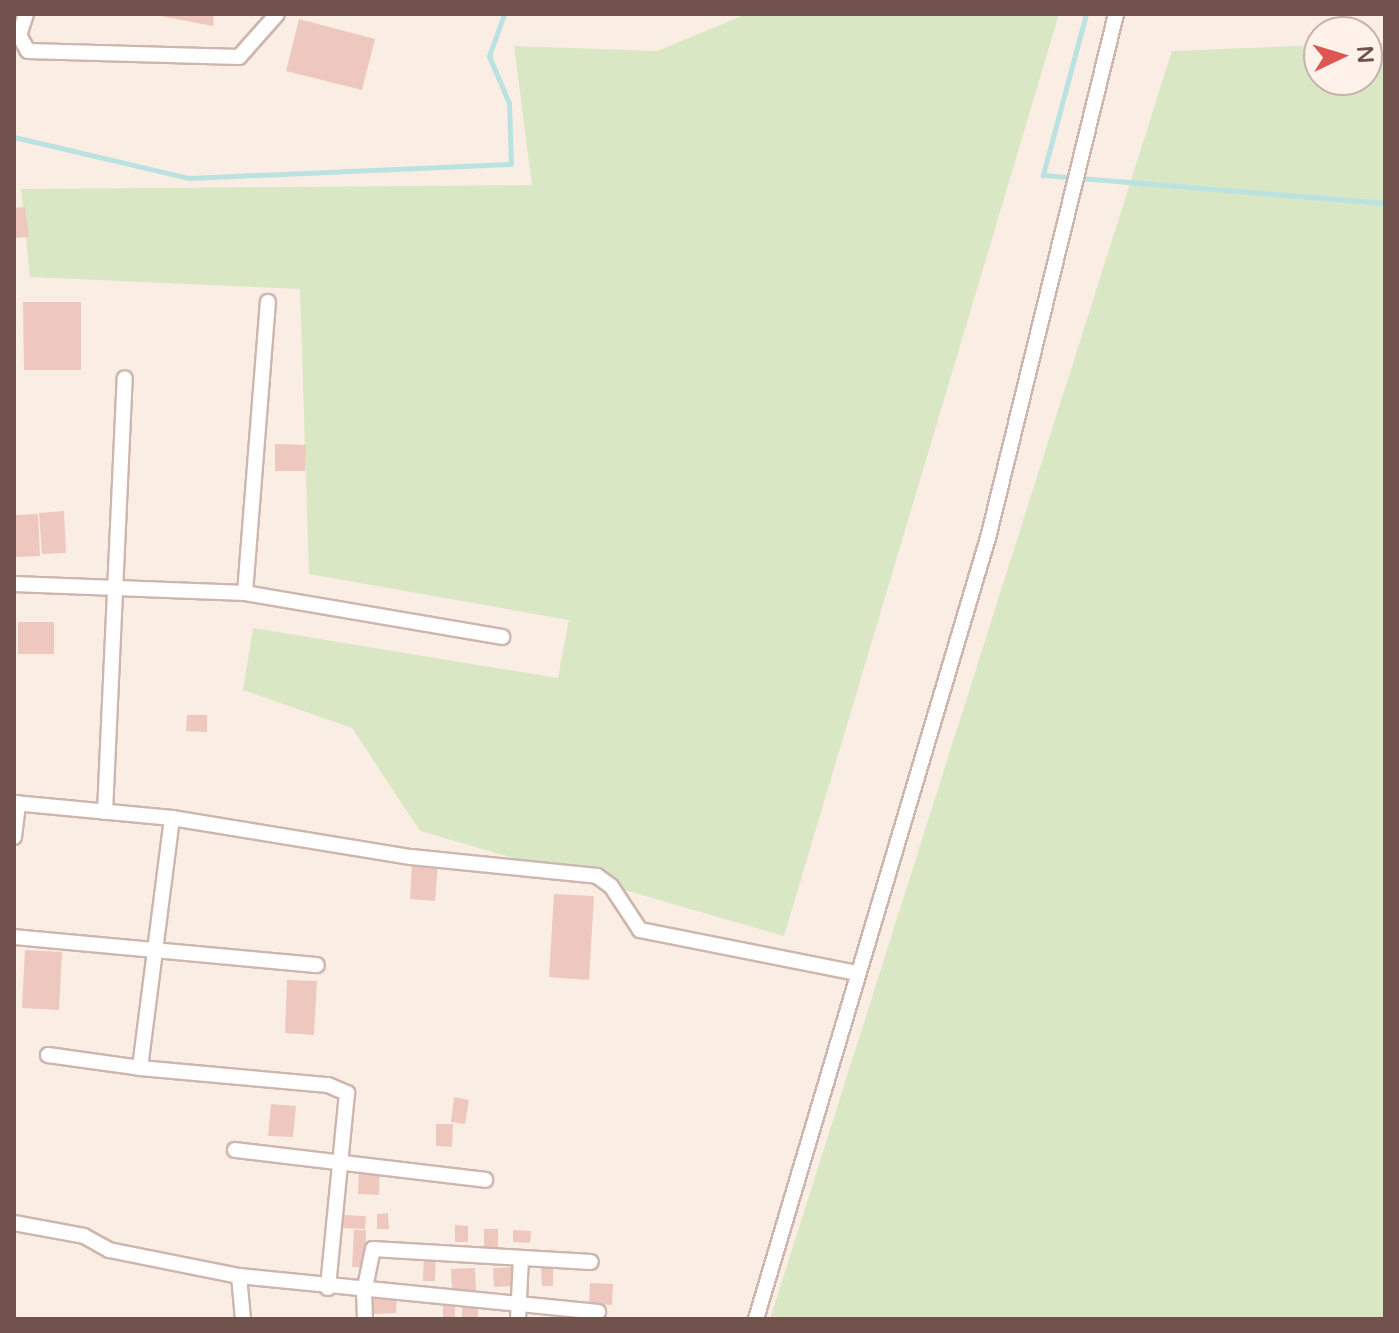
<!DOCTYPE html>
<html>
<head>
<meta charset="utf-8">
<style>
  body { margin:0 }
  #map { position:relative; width:1399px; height:1333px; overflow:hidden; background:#faeee4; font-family:"Varela Round",sans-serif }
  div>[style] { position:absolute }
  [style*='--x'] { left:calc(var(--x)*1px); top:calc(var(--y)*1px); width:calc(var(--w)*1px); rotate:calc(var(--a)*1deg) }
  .green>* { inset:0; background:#d9e7c4 }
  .stream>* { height:5px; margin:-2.5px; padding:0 2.5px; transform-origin:2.5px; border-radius:2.5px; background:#bae2e1 }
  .building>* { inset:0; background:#eec8be }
  .roads { filter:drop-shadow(2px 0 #cdb6af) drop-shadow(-2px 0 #cdb6af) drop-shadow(0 2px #cdb6af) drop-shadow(0 -2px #cdb6af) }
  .street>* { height:14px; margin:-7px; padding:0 7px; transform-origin:7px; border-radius:7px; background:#fff }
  span { translate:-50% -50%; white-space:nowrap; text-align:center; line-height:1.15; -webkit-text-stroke:6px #fef2ea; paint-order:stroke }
  .frame { position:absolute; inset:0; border:16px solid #71524c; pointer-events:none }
  .north { position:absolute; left:1303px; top:16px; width:80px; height:80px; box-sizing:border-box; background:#fef2ea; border:2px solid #c6b2ab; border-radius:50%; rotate:86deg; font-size:22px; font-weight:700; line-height:32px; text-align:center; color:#71524c }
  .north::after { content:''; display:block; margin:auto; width:28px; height:36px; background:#dc5752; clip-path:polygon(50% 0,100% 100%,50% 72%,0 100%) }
</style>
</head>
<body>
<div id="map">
  <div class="green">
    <i style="clip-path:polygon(747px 14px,1059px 14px,784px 936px,420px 831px,352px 728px,243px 690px,253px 628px,558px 678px,569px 620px,309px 574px,300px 289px,30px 277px,21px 189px,532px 185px,514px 46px,657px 51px)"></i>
    <i style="clip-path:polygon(1367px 43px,1385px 43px,1385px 1319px,770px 1319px,1172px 51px,1319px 45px,1319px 80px,1367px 80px)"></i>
  </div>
  <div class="stream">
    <i style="--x:1086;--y:14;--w:167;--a:105"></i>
    <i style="--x:1043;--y:175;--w:343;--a:4.7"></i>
    <i style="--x:14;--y:137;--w:180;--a:13.2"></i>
    <i style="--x:189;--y:178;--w:322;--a:-2.5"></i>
    <i style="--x:511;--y:164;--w:61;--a:-91.9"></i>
    <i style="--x:509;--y:103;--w:51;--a:-113.1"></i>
    <i style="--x:489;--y:56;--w:45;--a:-70.3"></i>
  </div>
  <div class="building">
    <i style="clip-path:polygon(150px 14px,214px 14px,213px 26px)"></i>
    <i style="clip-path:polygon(299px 19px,375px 39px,362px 90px,286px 71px)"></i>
    <i style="clip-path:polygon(25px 207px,29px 237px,14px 238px,14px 208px)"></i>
    <i style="clip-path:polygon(23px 302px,81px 302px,81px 370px,24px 370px)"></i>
    <i style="clip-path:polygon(275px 444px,306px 445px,305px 471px,275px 471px)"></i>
    <i style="clip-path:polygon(64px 511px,66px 553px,42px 554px,39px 513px)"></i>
    <i style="clip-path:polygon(38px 514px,40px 556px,15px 557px,14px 515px)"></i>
    <i style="clip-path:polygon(18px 622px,54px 622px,54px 654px,18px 654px)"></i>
    <i style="clip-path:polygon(187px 715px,207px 715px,207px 732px,186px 731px)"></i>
    <i style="clip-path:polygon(412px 863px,438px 865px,435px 901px,410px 899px)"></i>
    <i style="clip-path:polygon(554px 894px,594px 896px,589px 980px,549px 977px)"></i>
    <i style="clip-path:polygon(25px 950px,62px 952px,59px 1010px,22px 1008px)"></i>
    <i style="clip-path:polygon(287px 980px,317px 981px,314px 1035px,285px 1033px)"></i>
    <i style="clip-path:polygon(454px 1097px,469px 1100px,465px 1124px,451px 1122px)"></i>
    <i style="clip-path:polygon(271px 1104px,296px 1106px,293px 1137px,268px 1136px)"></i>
    <i style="clip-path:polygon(436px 1124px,453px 1124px,452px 1147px,436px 1146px)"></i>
    <i style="clip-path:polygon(359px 1167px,380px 1168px,379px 1195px,358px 1194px)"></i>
    <i style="clip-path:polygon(388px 1213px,389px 1229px,377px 1229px,377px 1214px)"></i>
    <i style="clip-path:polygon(342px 1215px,366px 1216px,365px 1229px,342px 1228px)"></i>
    <i style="clip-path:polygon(455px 1225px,468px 1226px,468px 1242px,455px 1242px)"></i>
    <i style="clip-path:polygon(484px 1229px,498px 1229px,498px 1251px,484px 1251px)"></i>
    <i style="clip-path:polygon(354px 1230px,366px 1230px,365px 1267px,352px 1267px)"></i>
    <i style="clip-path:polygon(513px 1230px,531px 1231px,530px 1243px,513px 1242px)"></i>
    <i style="clip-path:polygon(424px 1247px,436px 1247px,435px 1281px,423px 1281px)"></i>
    <i style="clip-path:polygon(553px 1265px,553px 1286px,542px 1286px,541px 1266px)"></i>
    <i style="clip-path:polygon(515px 1267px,516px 1286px,494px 1287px,493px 1268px)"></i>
    <i style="clip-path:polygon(475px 1268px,476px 1290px,452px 1291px,451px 1269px)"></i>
    <i style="clip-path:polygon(590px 1283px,613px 1284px,612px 1305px,589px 1304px)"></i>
    <i style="clip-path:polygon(374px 1294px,397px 1294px,396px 1313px,374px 1314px)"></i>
    <i style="clip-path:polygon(443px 1302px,455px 1302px,455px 1319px,443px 1319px)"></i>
    <i style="clip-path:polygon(478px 1307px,478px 1319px,462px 1319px,462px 1308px)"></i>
  </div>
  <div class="roads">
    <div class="street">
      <i style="--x:26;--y:14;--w:22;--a:108"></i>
      <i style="--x:19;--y:35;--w:18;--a:61"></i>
      <i style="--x:28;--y:51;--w:211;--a:1.6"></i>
      <i style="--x:239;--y:57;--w:57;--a:-48.5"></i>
      <i style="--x:14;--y:584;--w:231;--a:2.2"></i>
      <i style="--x:245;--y:593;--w:261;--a:9.7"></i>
      <i style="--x:245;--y:593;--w:292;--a:-85.5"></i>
      <i style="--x:14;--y:803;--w:159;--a:5.4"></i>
      <i style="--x:172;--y:818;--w:242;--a:9.3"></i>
      <i style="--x:411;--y:857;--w:187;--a:5.8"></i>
      <i style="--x:597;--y:876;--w:17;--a:36"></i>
      <i style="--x:611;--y:886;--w:53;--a:56.6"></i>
      <i style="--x:640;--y:930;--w:221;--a:11.2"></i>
      <i style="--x:105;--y:812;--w:434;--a:-87.4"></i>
      <i style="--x:172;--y:818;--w:252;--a:97.3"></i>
      <i style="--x:140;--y:1068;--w:189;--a:5.2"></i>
      <i style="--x:328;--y:1085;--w:21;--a:23"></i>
      <i style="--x:347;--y:1093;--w:196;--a:95.6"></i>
      <i style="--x:14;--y:837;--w:34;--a:-83"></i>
      <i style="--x:14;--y:937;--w:304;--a:5.3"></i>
      <i style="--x:48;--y:1055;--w:93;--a:8"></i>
      <i style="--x:235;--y:1150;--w:252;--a:6.8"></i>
      <i style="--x:14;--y:1223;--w:71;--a:10.5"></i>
      <i style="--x:84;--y:1236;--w:29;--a:29"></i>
      <i style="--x:109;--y:1250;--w:133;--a:11.3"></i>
      <i style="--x:239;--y:1276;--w:361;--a:5.7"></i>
      <i style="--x:239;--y:1276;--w:43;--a:84.7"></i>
      <i style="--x:365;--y:1319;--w:27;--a:-92"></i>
      <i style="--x:364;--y:1292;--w:44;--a:-78.2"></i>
      <i style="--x:373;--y:1249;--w:218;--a:3.4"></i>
      <i style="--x:518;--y:1319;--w:61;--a:-87.2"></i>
      <i style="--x:756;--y:1319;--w:815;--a:-73.46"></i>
      <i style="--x:988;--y:538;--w:539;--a:-76.27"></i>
    </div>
  </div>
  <div class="frame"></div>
  <div class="north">N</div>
</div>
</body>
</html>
